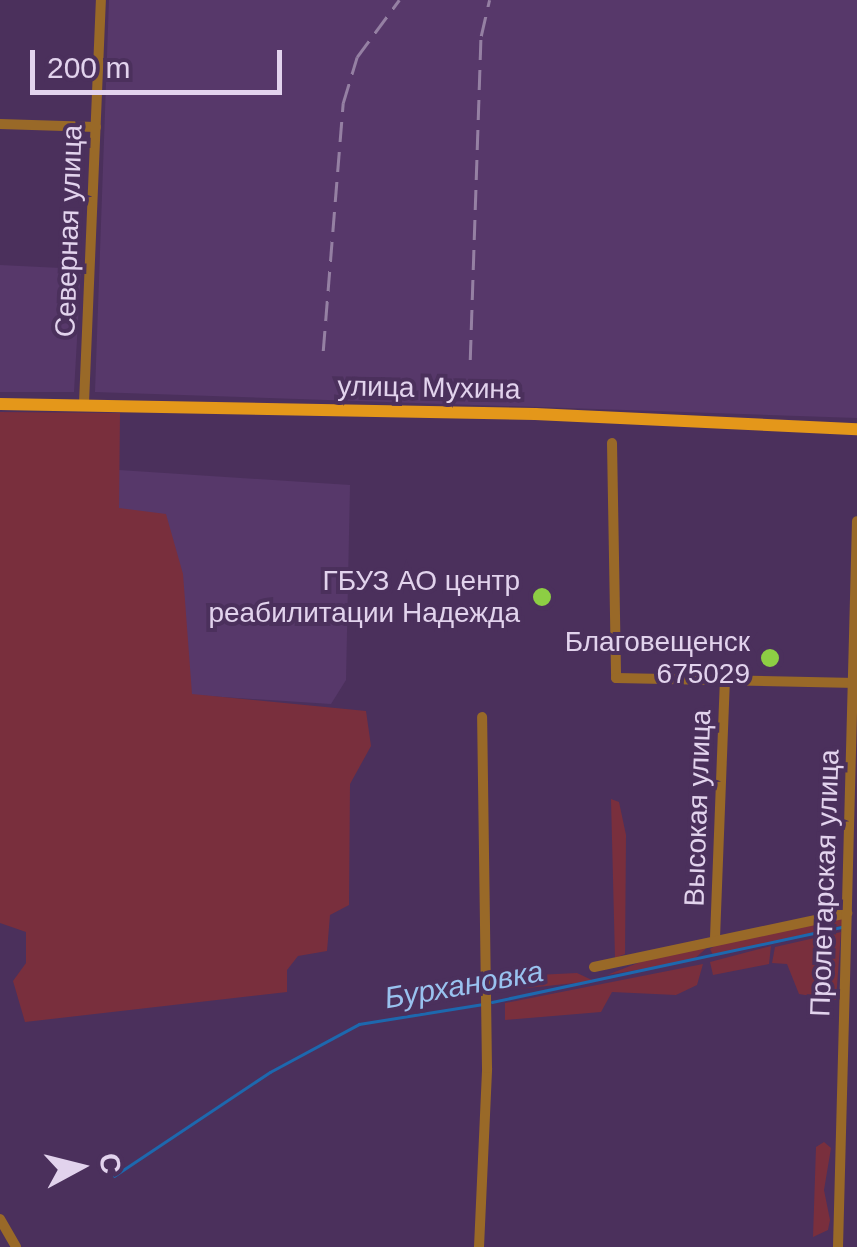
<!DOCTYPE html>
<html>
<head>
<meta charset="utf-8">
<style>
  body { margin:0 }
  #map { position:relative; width:857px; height:1247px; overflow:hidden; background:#4b305c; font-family:Arial,sans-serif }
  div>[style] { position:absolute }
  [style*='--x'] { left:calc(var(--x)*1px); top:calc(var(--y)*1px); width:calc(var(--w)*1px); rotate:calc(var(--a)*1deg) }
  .built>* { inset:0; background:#57386a }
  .green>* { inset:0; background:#792f3d }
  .stream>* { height:2.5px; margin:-1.25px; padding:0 1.25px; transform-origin:1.25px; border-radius:1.25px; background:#1d68ae }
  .minor>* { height:10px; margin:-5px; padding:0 5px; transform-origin:5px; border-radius:5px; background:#996928 }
  .major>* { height:12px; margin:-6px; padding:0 6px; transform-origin:6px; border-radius:6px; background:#e4971a }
  .rail>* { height:2.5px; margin-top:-1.25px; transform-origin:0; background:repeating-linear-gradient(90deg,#9580a3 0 20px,transparent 0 30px) }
  .dots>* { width:28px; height:28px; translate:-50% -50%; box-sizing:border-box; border:5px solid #4b305c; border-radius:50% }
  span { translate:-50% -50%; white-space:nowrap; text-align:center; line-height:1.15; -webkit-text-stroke:8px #4b305c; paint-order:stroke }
  .street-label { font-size:28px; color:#e2d3ed }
  .poi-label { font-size:28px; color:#e2d3ed }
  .right { translate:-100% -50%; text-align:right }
  .water-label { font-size:30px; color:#99c2ef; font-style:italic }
  .north { position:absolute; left:30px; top:1117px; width:100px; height:100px; -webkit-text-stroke:8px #4b305c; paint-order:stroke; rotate:83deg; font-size:28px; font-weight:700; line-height:40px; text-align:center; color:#e2d3ed }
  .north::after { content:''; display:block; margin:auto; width:35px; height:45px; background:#e2d3ed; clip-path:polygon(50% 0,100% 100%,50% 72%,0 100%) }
  .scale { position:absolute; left:30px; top:50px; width:252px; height:45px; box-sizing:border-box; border:5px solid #e2d3ed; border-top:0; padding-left:12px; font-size:30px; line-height:35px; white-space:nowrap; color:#e2d3ed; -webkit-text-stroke:8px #4b305c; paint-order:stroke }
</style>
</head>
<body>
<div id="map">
  <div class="built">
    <i style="clip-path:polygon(109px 0,857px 0,857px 418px,95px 392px)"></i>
    <i style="clip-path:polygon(0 265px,81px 269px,74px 392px,0 392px)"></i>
    <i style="clip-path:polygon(119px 470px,350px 485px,346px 680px,331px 704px,192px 695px,119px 508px)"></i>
  </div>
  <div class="green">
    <i style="clip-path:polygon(0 412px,120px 413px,119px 508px,166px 514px,183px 574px,192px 694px,366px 711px,371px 746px,350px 784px,349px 905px,330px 915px,327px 951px,298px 956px,287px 970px,287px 992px,25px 1022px,13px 981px,26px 963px,26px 932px,0 923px)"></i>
    <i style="clip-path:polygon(611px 799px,619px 802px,626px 835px,625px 954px,615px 958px)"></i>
    <i style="clip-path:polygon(844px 917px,844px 925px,819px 931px,713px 955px,710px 949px,722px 941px)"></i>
    <i style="clip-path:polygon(841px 932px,836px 1000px,799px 994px,787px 964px,772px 963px,775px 947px)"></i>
    <i style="clip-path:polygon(697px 940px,712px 943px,692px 961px,607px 975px)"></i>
    <i style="clip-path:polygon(771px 946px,769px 964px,713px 975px,710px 962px)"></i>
    <i style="clip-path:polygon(703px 964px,697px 985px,676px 995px,612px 992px,601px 1012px,505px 1020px,505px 1003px)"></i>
    <i style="clip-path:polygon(577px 973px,594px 981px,509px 990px,516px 976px)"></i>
    <i style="clip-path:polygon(824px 1142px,831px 1148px,824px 1190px,830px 1220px,828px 1230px,813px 1237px,816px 1147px)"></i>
  </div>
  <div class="stream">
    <i style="--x:492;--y:1002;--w:357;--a:-12.1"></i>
    <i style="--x:114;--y:1176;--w:187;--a:-33.7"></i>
    <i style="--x:270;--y:1072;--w:101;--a:-28.3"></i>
    <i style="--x:359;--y:1024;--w:127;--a:-9.1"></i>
  </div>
  <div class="minor">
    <i style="--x:0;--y:124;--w:96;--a:1.8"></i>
    <i style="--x:84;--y:403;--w:403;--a:-87.6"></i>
    <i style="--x:612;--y:443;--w:235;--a:89"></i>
    <i style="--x:616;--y:678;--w:240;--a:1.2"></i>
    <i style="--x:715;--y:938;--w:258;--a:-87.8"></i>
    <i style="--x:594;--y:967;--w:259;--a:-12"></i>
    <i style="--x:0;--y:1219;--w:32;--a:60"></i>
    <i style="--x:479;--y:1247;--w:179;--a:-87.4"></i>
    <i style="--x:487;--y:1068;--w:351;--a:-90.8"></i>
    <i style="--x:838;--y:1247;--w:726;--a:-88.5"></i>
  </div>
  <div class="major">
    <i style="--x:0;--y:404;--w:535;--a:1.07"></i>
    <i style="--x:535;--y:414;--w:322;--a:2.7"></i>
  </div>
  <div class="rail">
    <i style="--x:323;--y:351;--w:249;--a:-85.4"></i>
    <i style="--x:343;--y:103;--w:48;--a:-73.1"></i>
    <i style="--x:357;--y:57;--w:71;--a:-53.6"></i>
    <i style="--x:470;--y:360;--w:324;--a:-88.1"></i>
    <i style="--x:481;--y:36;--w:37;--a:-77"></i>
  </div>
  <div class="dots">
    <i style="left:542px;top:597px;background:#8dce44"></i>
    <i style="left:770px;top:658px;background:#8dce44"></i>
  </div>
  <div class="street-label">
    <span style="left:69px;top:231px;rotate:-88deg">Северная улица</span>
    <span style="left:429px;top:388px;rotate:1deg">улица Мухина</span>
    <span style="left:698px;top:808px;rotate:-88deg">Высокая улица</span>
    <span style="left:825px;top:883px;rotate:-88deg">Пролетарская улица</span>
  </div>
  <div class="poi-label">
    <span class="right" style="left:520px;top:597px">ГБУЗ АО центр<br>реабилитации Надежда</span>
    <span class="right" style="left:750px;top:658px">Благовещенск<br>675029</span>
  </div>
  <div class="water-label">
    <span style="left:464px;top:985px;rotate:-10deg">Бурхановка</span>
  </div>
  <div class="north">С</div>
  <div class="scale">200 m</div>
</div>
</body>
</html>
